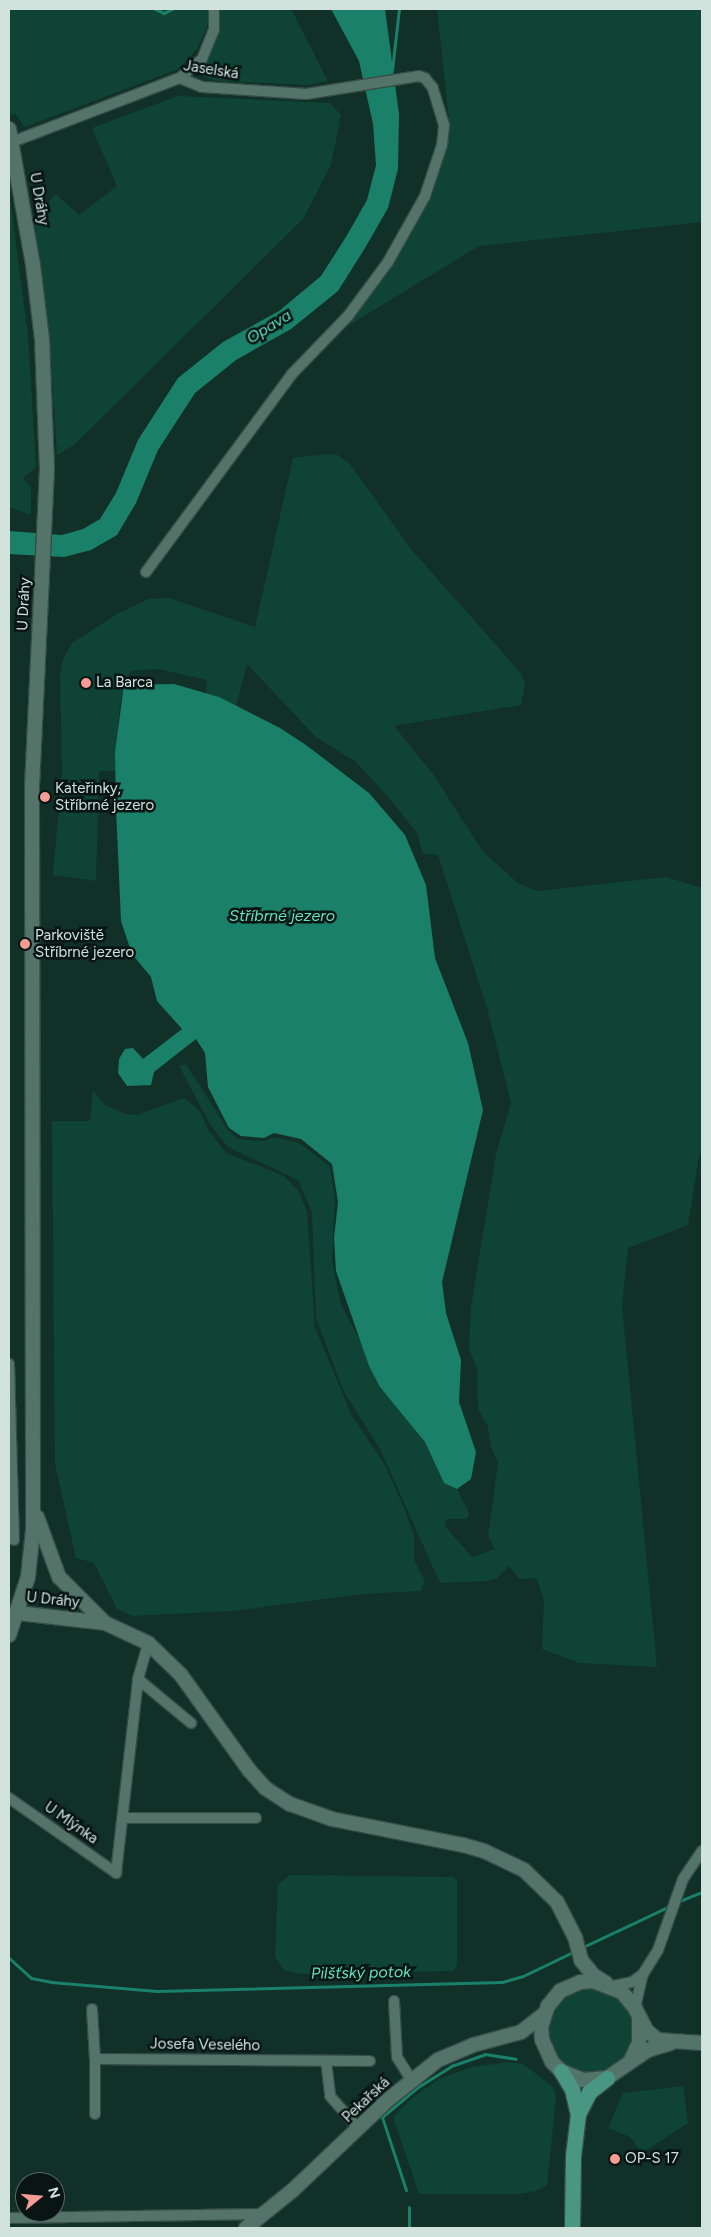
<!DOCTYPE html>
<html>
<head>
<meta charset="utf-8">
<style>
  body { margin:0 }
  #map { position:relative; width:711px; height:2237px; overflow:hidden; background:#113028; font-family:Figtree,sans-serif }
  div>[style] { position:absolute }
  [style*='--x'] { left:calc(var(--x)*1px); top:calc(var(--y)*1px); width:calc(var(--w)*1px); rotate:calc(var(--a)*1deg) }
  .green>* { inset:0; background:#0e4336 }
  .round { border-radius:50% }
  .water>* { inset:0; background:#1a8069 }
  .stream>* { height:3px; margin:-1.5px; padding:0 1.5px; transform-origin:1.5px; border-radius:1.5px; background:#1a8069 }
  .roads { filter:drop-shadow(1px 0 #364d46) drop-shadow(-1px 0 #364d46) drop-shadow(0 1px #364d46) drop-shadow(0 -1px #364d46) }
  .street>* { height:10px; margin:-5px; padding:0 5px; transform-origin:5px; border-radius:5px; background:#54746a }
  .secondary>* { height:14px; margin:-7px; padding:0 7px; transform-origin:7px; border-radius:7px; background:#54746a }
  .primary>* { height:15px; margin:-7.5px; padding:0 7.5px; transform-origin:7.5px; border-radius:7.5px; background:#499783 }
  .dots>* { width:14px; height:14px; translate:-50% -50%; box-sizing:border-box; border:2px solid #081512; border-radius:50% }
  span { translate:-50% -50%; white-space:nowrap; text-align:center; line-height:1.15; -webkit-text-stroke:5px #081512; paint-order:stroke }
  .street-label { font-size:15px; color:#d1e2dc }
  .poi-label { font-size:15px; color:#d1e2dc }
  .left { translate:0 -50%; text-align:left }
  .water-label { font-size:16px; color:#61e4c2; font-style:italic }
  .frame { position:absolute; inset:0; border:10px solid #d1e2dc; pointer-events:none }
  .north { position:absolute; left:15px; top:2172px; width:50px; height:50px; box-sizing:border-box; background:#081512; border:1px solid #586763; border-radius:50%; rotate:73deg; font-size:14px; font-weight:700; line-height:20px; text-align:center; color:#d1e2dc }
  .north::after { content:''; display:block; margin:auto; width:18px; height:22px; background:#f59c96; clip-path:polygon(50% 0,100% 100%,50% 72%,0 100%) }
</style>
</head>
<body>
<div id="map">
  <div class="green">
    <i style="clip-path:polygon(9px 9px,208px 9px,209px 14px,207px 27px,197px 49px,178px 69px,25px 127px,15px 114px,11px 115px,9px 105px)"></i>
    <i style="clip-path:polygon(220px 9px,291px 9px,328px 81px,309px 85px,217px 81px,203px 77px,203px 66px,219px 27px)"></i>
    <i style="clip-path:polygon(437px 9px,702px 9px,702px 222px,479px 246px,346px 327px,432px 194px,446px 149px,449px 120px)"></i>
    <i style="clip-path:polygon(178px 96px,330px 103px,341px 115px,331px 165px,303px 219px,74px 445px,57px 455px,49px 335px,34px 217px,56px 194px,79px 215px,117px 186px,92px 128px)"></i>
    <i style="clip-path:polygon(9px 190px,28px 335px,36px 467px,23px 478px,31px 487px,31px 515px,9px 507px)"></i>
    <i style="clip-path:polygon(327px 454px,338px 455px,350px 464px,411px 549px,520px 672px,525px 683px,521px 705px,394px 726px,433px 774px,483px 852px,519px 884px,538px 891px,666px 877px,702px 888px,702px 1151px,699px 1156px,688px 1225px,628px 1248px,622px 1306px,657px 1667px,579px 1663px,542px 1649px,544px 1601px,537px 1578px,519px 1579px,509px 1566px,497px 1578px,487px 1581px,440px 1583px,380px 1449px,344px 1392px,316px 1318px,312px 1212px,298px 1180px,228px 1147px,211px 1126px,179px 1066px,186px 1064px,228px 1130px,238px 1139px,264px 1141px,274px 1137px,299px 1143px,330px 1166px,335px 1199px,332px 1260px,341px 1305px,392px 1399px,425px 1442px,444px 1483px,457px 1489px,469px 1513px,467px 1519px,447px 1519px,445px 1526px,472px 1557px,495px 1549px,488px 1536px,498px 1463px,490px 1445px,488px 1427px,478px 1409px,477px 1368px,469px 1349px,471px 1307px,496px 1154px,511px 1103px,487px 1008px,438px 855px,423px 854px,417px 833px,391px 800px,356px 762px,316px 737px,247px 664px,236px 706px,206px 693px,207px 680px,158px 669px,131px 671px,124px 685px,119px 713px,115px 771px,99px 771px,96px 881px,53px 875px,62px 772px,60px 675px,63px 659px,72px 643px,117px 614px,149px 599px,169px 598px,255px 627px,293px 458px)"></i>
    <i style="clip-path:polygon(93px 1091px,105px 1105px,125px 1114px,137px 1115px,184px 1098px,199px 1110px,209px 1131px,226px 1153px,284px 1176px,298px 1190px,307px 1211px,315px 1328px,352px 1416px,385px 1465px,404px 1508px,414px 1535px,414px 1560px,425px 1581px,421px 1591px,363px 1594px,233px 1611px,132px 1616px,117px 1609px,94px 1563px,76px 1558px,55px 1464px,52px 1121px,90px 1121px)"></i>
    <i style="clip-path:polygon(290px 1875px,453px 1877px,457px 1880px,457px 1965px,453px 1971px,300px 1974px,284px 1970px,275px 1957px,278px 1884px)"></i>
    <i class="round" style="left:549px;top:1989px;width:84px;height:84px"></i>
    <i style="clip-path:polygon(509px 2062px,523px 2064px,553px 2087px,556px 2097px,547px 2185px,536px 2191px,518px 2194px,419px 2194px,393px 2117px,412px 2098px,439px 2079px,472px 2067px)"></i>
    <i style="clip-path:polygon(683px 2086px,688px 2123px,642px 2153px,630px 2137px,608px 2128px,623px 2093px)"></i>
  </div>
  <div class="water">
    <i style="clip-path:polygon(331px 9px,385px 9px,399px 114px,398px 169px,388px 208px,365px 248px,338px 291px,291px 329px,236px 360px,195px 393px,158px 450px,136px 503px,117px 535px,91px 550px,64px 557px,9px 554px,9px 531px,62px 535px,83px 529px,100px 519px,116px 493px,138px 440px,178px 378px,223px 342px,279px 311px,321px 276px,346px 237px,367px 200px,376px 165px,373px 124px,359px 61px)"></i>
    <i style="clip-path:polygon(174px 684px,219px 697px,280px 728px,306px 745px,369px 793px,405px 835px,426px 885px,435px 958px,468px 1043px,483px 1110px,442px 1282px,446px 1313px,461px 1360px,459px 1402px,476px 1452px,471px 1479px,457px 1489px,444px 1483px,425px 1442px,380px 1387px,369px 1366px,336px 1271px,334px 1238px,338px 1202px,332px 1164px,301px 1139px,274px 1133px,264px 1138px,241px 1136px,229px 1128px,208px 1087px,205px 1053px,196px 1039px,154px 1072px,151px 1085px,127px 1086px,118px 1073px,119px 1059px,125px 1049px,133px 1048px,143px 1059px,182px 1029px,157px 1001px,151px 977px,132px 954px,121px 921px,116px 809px,115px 752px,124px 685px)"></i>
  </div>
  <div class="stream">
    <i style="--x:155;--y:9;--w:10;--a:24"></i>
    <i style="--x:164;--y:13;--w:9;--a:-27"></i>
    <i style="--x:392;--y:70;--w:61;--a:-83.5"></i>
    <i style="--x:677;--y:1902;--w:27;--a:-22"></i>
    <i style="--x:583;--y:1947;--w:98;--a:-25.3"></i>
    <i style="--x:9;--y:1958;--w:30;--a:42"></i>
    <i style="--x:31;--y:1978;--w:20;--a:11"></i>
    <i style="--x:51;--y:1982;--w:106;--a:4.9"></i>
    <i style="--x:157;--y:1991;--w:345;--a:-1.5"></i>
    <i style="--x:502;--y:1982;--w:22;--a:-16"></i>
    <i style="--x:523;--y:1976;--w:58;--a:-25.7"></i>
    <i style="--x:406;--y:2190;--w:77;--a:-108.2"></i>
    <i style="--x:382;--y:2117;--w:47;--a:-39.8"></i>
    <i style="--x:418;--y:2087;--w:39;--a:-32"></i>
    <i style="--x:451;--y:2066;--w:36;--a:-19"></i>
    <i style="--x:485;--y:2054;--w:31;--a:9"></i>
    <i style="--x:409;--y:2207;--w:21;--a:90"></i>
  </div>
  <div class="roads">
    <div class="street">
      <i style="--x:12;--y:142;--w:180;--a:-20.9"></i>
      <i style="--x:180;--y:78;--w:29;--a:-41"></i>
      <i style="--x:202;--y:59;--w:31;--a:-68"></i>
      <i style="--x:214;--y:30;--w:21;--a:-90"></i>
      <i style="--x:146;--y:572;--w:245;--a:-53.6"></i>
      <i style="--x:291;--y:375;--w:82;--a:-46"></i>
      <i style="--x:348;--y:316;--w:67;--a:-53.5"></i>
      <i style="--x:388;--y:262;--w:76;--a:-60.7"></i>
      <i style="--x:425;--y:196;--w:54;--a:-71.6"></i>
      <i style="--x:442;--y:145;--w:20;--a:-84"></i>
      <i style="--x:444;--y:125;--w:39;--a:-107"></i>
      <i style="--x:433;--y:88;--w:13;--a:-129"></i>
      <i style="--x:425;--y:78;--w:6;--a:-162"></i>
      <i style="--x:419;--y:76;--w:114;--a:170.9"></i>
      <i style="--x:306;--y:94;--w:104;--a:-176.1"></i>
      <i style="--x:202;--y:87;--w:24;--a:-158"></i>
      <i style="--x:9;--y:1364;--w:176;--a:88.4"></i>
      <i style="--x:138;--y:1679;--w:69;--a:39.7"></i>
      <i style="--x:9;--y:1798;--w:131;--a:35"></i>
      <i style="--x:116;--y:1873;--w:195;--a:-83.5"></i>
      <i style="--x:138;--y:1679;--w:37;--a:-74"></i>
      <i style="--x:122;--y:1818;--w:134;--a:0"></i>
      <i style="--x:613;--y:1986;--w:19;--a:-12"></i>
      <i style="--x:632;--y:1982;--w:14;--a:-36"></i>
      <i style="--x:394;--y:2001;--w:56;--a:86.9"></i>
      <i style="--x:397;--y:2057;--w:28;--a:58"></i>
      <i style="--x:635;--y:2008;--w:35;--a:-77"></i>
      <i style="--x:643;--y:1974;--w:28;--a:-58"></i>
      <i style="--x:658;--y:1950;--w:75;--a:-70.6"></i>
      <i style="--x:683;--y:1879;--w:34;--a:-56"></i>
      <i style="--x:92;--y:2009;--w:50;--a:86.6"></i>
      <i style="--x:326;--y:2061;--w:35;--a:83"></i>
      <i style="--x:330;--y:2096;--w:44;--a:48.7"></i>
      <i style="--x:95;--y:2114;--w:55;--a:-90"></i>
      <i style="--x:95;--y:2059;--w:275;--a:0.4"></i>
      <i style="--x:9;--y:2218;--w:252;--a:-0.9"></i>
    </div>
    <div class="secondary">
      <i style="--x:9;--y:129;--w:138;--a:80"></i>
      <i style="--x:33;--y:265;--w:75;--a:83.1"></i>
      <i style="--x:42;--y:339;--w:130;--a:87.8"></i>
      <i style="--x:47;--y:469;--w:314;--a:92.7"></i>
      <i style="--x:32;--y:783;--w:747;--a:89.92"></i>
      <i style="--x:33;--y:1530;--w:47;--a:96.1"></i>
      <i style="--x:28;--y:1577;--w:61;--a:108.1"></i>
      <i style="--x:37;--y:1517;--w:64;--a:69.9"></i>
      <i style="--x:59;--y:1577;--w:65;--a:45"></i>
      <i style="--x:18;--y:1613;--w:88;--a:6.6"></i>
      <i style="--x:105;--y:1623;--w:47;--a:24.9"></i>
      <i style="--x:148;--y:1643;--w:46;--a:44.1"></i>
      <i style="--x:181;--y:1675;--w:117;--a:54.4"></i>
      <i style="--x:249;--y:1770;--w:24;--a:48"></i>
      <i style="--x:265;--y:1788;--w:30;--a:33"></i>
      <i style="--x:290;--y:1804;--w:45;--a:19.7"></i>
      <i style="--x:332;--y:1819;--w:134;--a:11.2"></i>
      <i style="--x:463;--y:1845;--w:22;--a:16"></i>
      <i style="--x:484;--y:1851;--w:44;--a:25.4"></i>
      <i style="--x:524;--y:1870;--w:46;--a:44.1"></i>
      <i style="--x:557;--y:1902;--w:39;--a:63"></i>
      <i style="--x:575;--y:1937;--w:24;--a:75"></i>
      <i style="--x:581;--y:1960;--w:19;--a:51"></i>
      <i style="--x:593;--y:1975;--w:15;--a:32"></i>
      <i style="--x:671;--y:2043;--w:24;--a:163"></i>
      <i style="--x:648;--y:2050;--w:50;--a:145.7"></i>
      <i style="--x:607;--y:2078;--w:24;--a:175"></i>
      <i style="--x:583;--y:2080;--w:24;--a:-158"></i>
      <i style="--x:561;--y:2071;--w:13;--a:-135"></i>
      <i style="--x:552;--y:2062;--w:24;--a:-114"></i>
      <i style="--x:542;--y:2040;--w:13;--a:-94"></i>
      <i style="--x:541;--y:2027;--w:22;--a:-72"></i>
      <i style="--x:548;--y:2006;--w:19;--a:-51"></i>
      <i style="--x:560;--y:1991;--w:22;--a:-24"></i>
      <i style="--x:580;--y:1982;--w:13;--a:-4"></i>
      <i style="--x:593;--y:1981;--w:31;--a:21"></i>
      <i style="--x:622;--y:1992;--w:21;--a:51"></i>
      <i style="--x:635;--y:2008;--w:25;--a:63"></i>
      <i style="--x:646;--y:2030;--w:16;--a:40"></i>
      <i style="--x:658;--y:2040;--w:44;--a:3.9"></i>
      <i style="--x:631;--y:2060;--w:19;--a:-65"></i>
      <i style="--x:639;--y:2043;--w:24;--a:-90"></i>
      <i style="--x:246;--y:2228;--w:60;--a:-39"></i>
      <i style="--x:293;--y:2190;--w:132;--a:-43.5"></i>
      <i style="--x:389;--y:2099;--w:63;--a:-38.5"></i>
      <i style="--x:438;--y:2060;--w:38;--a:-23"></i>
      <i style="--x:473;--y:2045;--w:50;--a:-15.2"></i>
      <i style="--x:521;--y:2032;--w:29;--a:-38"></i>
    </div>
    <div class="primary">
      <i style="--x:561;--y:2071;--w:21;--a:59"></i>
      <i style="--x:572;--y:2089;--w:26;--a:77"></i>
      <i style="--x:572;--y:2228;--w:72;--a:-89.2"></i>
      <i style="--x:573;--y:2156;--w:42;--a:-83.2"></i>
      <i style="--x:578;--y:2114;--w:25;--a:-63"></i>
      <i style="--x:589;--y:2092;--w:23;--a:-38"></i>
    </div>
  </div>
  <div class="dots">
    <i style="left:86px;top:683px;background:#f59c96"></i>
    <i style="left:45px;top:797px;background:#f59c96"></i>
    <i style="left:25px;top:944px;background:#f59c96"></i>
    <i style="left:615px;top:2159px;background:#f59c96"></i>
  </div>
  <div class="street-label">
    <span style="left:211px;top:70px;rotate:9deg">Jaselská</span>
    <span style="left:39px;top:199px;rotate:80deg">U Dráhy</span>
    <span style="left:24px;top:604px;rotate:-87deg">U Dráhy</span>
    <span style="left:53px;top:1600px;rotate:6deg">U Dráhy</span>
    <span style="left:71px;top:1823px;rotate:35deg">U Mlýnka</span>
    <span style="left:205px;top:2045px;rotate:1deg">Josefa Veselého</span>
    <span style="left:366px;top:2100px;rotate:-43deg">Pekařská</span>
  </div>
  <div class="poi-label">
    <span class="left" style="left:96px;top:683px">La Barca</span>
    <span class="left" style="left:55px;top:797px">Kateřinky,<br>Stříbrné jezero</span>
    <span class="left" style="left:35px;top:944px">Parkoviště<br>Stříbrné jezero</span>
    <span class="left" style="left:625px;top:2159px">OP-S 17</span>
  </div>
  <div class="water-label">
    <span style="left:269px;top:327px;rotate:-32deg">Opava</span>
    <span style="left:282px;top:916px">Stříbrné jezero</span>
    <span style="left:361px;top:1973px;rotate:-1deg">Pilšťský potok</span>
  </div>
  <div class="frame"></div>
  <div class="north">N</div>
</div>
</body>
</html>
